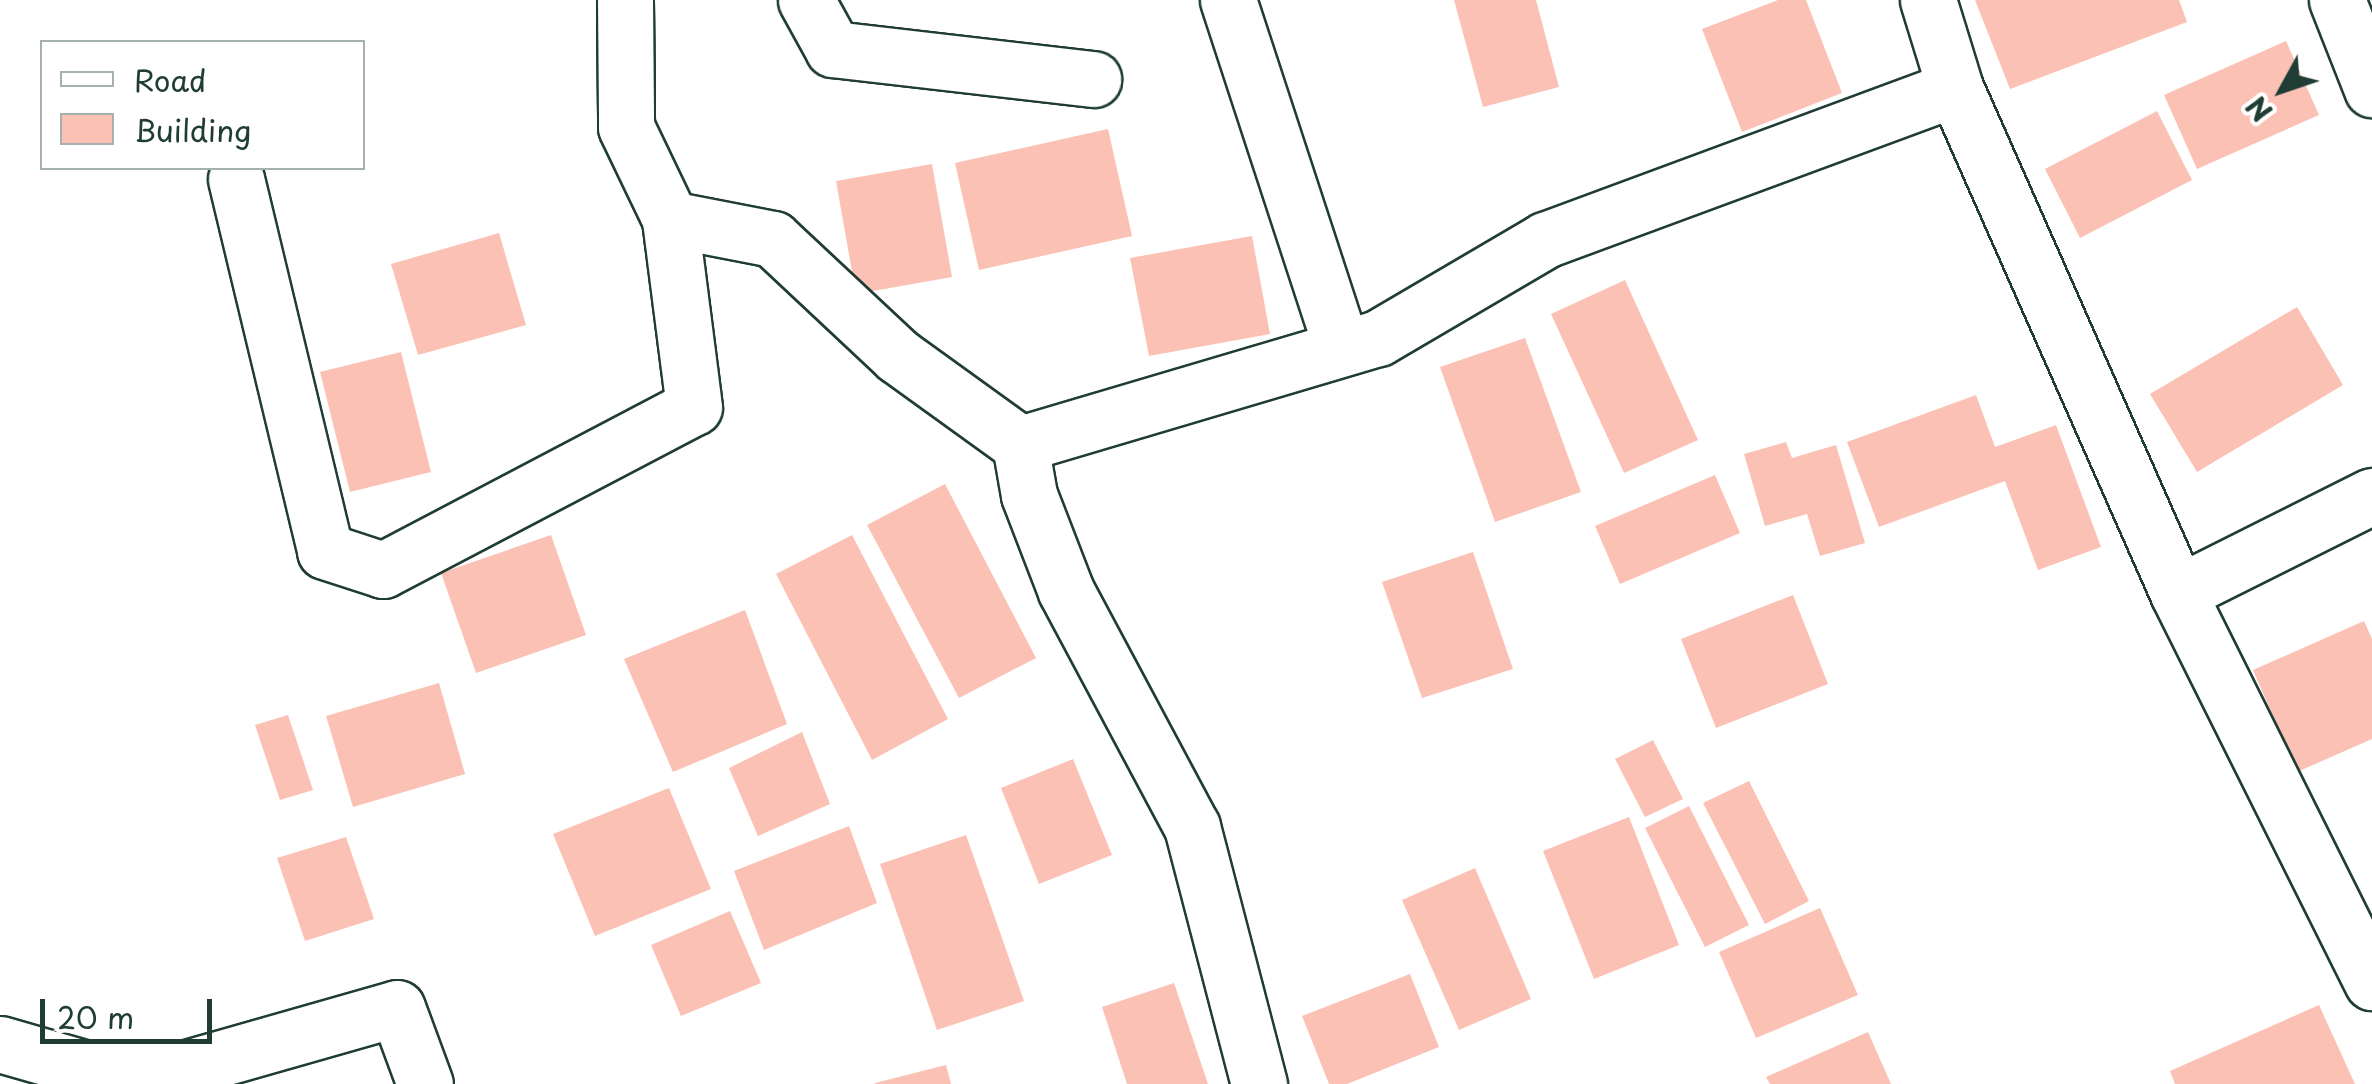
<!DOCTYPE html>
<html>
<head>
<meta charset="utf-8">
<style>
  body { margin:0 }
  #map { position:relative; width:2372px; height:1084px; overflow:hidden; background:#fff; font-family:"Playpen Sans",sans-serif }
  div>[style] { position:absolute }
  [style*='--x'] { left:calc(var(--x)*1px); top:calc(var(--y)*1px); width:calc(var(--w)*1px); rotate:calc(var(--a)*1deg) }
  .building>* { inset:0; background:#fbc1b4 }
  .roads { filter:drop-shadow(2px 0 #1f3d34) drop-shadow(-2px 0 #1f3d34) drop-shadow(0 2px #1f3d34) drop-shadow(0 -2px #1f3d34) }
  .minor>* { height:55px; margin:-27.5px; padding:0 27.5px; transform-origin:27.5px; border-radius:27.5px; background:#fff }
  span { translate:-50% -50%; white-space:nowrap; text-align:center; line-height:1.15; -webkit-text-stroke:8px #fff; paint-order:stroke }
  .legend { position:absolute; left:40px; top:40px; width:325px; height:130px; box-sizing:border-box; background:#fff; border:2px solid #a5b1ae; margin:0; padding:12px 18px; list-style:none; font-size:30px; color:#1f3d34 }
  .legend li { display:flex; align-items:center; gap:20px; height:50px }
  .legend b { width:50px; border:2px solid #a5b1ae }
  .north { position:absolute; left:2232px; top:40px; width:100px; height:100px; -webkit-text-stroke:8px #fff; paint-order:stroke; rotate:230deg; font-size:28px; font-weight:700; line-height:40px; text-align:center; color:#1f3d34 }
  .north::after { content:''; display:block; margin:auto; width:35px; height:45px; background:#1f3d34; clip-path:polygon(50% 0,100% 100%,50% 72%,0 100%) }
  .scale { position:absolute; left:40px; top:999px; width:172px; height:45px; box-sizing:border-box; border:5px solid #1f3d34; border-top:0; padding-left:12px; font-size:30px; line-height:35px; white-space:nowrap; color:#1f3d34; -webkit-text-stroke:8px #fff; paint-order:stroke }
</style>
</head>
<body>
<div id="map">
  <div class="building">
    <i style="clip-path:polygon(1454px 0,1536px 0,1559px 87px,1483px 107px)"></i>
    <i style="clip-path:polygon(1778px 0,1806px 0,1842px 93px,1742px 132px,1702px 29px)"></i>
    <i style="clip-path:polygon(1975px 0,2179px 0,2187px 22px,2010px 89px)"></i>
    <i style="clip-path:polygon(2286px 41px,2319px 115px,2197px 169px,2164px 95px)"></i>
    <i style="clip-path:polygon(2157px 111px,2192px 180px,2080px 238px,2045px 169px)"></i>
    <i style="clip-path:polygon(1108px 129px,1132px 236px,979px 270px,955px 163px)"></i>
    <i style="clip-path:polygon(932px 164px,952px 277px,856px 294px,836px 181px)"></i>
    <i style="clip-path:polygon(499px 233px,526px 325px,418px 355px,391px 264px)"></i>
    <i style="clip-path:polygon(1252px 236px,1270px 334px,1149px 356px,1130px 258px)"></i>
    <i style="clip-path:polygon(1625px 280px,1698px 440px,1624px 473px,1551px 314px)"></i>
    <i style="clip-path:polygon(2297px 307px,2343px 385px,2197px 472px,2150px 394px)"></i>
    <i style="clip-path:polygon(1525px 338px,1581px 492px,1495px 522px,1440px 367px)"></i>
    <i style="clip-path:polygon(401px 352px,431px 472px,350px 492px,320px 372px)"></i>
    <i style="clip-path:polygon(1976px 395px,1995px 447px,2056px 425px,2101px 547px,2038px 570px,2005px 481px,1879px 527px,1847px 442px)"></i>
    <i style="clip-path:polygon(1786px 442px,1792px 458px,1836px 445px,1865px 543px,1820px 556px,1807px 514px,1765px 526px,1744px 454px)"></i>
    <i style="clip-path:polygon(1715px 475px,1740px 533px,1620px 584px,1595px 526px)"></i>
    <i style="clip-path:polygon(945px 484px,1036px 658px,959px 698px,867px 525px)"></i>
    <i style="clip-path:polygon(551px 535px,586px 635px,476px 673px,441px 573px)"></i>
    <i style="clip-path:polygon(852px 535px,948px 719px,872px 760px,776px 574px)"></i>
    <i style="clip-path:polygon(1473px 552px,1513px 669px,1422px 698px,1382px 582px)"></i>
    <i style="clip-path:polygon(1793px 595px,1828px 684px,1716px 728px,1681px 639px)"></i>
    <i style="clip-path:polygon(745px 610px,787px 724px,673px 772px,624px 659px)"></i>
    <i style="clip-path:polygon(2364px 621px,2372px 639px,2372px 739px,2297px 772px,2253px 670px)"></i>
    <i style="clip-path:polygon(439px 683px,465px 774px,353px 807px,326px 716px)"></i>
    <i style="clip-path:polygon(288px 715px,313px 790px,280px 800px,255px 725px)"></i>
    <i style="clip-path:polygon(802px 732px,830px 804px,758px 836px,729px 768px)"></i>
    <i style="clip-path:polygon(1653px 740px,1683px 799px,1645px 817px,1615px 759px)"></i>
    <i style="clip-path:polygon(1073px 759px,1112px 855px,1039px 884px,1001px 788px)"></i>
    <i style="clip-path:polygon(1749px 781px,1809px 901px,1765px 924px,1703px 803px)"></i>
    <i style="clip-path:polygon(669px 788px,711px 889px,595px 936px,553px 834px)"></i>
    <i style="clip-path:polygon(1689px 806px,1749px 925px,1705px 947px,1645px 828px)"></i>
    <i style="clip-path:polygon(1629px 817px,1679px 945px,1594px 979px,1543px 851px)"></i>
    <i style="clip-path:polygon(849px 826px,877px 903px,764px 950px,734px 871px)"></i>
    <i style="clip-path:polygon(966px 835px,1024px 1001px,937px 1030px,880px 864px)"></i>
    <i style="clip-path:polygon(346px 837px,374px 919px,305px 941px,277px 858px)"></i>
    <i style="clip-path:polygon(1475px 868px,1531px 999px,1459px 1030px,1402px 900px)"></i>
    <i style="clip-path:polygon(1820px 908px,1858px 995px,1756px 1038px,1719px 952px)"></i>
    <i style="clip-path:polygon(730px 911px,761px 983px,681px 1016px,651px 945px)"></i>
    <i style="clip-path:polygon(1410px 974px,1439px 1047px,1347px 1084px,1329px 1084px,1302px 1016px)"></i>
    <i style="clip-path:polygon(1174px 983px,1208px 1084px,1127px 1084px,1102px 1007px)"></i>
    <i style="clip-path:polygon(2319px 1005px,2355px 1084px,2175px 1084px,2170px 1071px)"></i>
    <i style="clip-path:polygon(1868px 1032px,1891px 1084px,1770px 1084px,1766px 1077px)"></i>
    <i style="clip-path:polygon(946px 1065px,951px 1084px,875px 1084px,875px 1083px)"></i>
  </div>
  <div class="roads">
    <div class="minor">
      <i style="--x:625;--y:0;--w:127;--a:89.5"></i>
      <i style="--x:626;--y:127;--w:102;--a:64.4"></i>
      <i style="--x:670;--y:219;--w:105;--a:11"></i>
      <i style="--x:773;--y:239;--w:171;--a:43.1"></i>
      <i style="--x:898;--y:356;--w:150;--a:35.8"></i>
      <i style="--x:806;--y:0;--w:56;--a:61.1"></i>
      <i style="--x:833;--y:49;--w:262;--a:6.6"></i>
      <i style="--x:1228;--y:0;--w:366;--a:71.9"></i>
      <i style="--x:1928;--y:0;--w:92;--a:72.9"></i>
      <i style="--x:1955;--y:88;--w:552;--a:66.17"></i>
      <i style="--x:2178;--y:593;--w:435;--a:63.5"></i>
      <i style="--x:2337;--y:0;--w:96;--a:68.5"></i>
      <i style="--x:236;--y:179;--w:382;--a:76.5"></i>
      <i style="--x:325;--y:551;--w:61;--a:18.1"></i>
      <i style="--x:383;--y:570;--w:351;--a:-27.7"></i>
      <i style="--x:694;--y:407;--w:190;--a:-97.3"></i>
      <i style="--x:2178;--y:593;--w:217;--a:-26.6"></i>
      <i style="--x:0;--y:1044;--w:91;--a:16"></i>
      <i style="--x:87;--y:1069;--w:100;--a:-0.6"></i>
      <i style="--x:187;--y:1068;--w:218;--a:-15.9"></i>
      <i style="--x:397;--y:1008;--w:81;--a:69.8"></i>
      <i style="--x:1259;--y:1084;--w:266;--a:-104.6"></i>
      <i style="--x:1192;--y:827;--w:268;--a:-118.1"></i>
      <i style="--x:1066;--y:591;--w:103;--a:-111.1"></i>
      <i style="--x:1029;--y:495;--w:52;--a:-100"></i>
      <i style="--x:1020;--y:444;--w:373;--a:-16.5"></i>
      <i style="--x:1378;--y:338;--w:194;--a:-30.4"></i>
      <i style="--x:1545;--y:240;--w:437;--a:-20.3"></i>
    </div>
  </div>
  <ul class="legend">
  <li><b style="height:12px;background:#fff"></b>Road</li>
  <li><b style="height:28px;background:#fbc1b4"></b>Building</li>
  </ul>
  <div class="north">N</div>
  <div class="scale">20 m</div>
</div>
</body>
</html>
